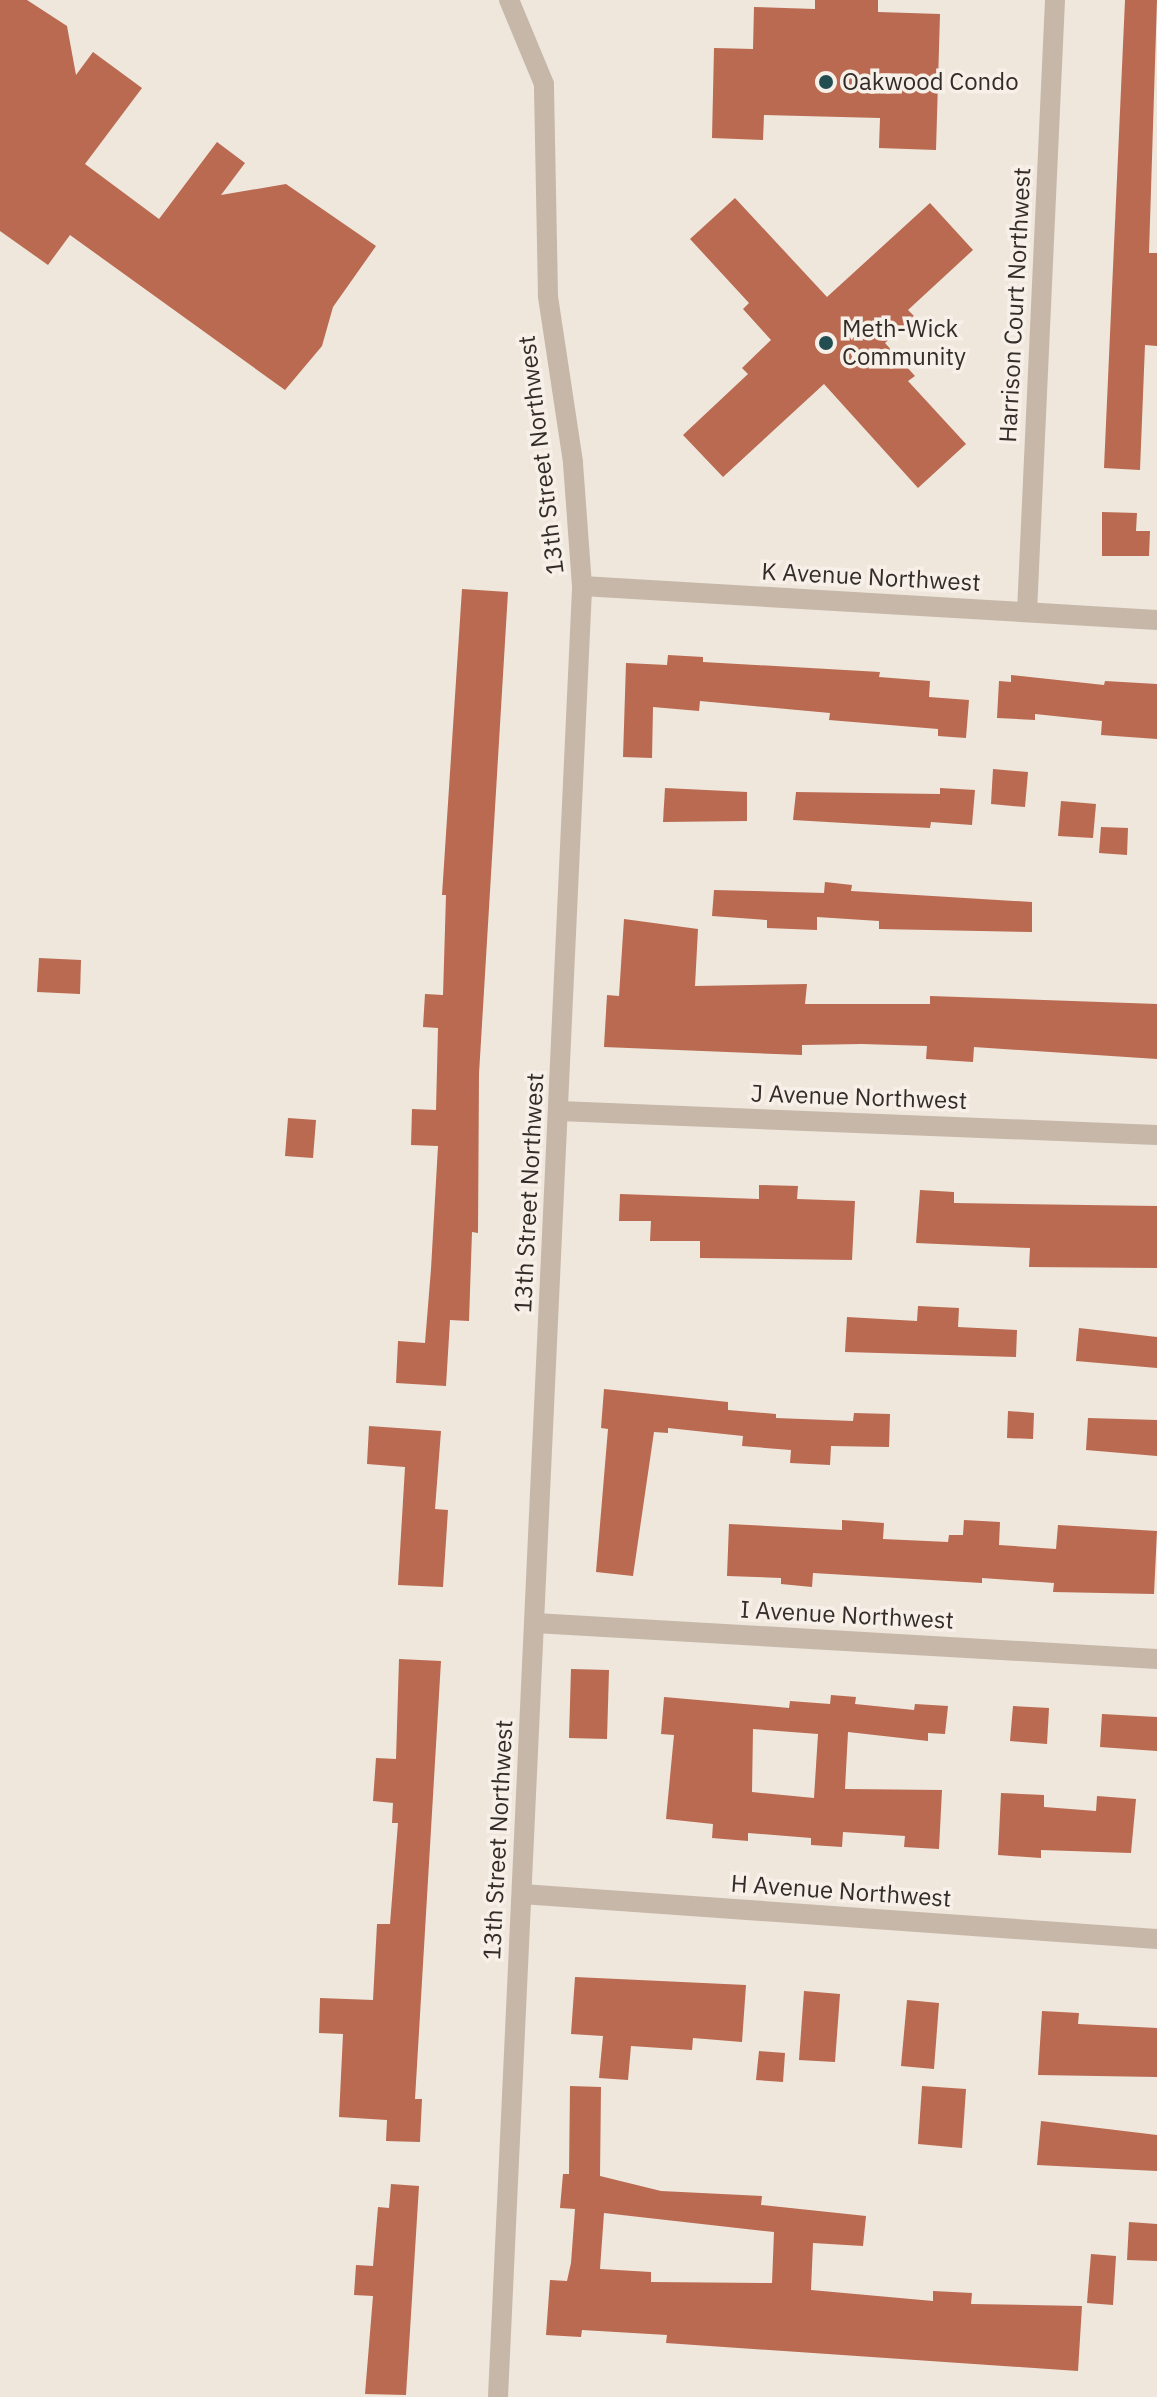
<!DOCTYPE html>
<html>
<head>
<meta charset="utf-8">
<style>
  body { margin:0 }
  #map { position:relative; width:1157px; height:2397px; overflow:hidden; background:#efe6dc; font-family:"IBM Plex Sans",sans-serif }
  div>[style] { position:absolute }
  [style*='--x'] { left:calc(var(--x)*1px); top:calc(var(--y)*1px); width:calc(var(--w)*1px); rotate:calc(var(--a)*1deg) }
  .building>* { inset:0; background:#b96a50 }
  .minor>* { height:20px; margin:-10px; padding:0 10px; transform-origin:10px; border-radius:10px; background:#c6b7a9 }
  .dots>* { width:22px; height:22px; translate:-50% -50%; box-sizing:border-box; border:4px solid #f7f0e8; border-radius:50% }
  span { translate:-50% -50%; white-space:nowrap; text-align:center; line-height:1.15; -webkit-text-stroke:7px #f7f0e8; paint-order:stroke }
  .poi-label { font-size:24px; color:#342c28 }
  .left { translate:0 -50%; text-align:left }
  .street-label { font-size:24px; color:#342c28 }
</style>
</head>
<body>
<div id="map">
  <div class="building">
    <i style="clip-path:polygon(0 0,27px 0,67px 26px,76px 75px,93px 52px,142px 88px,85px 164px,159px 219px,217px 142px,245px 163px,221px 195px,286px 184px,376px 246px,333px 307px,322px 346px,285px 390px,70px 235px,48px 265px,0 231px)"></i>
    <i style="clip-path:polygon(815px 0,878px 0,878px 12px,940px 14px,936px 150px,879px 148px,880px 118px,764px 115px,763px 140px,712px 138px,714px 48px,753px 49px,754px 7px,815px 9px)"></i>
    <i style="clip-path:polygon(1125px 0,1157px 0,1149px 253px,1157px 253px,1157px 346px,1145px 345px,1140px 470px,1104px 468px)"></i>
    <i style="clip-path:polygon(735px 198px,827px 297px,930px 203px,973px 250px,908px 310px,914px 316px,885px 343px,915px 376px,908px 381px,966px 444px,918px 488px,824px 384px,723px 477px,683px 435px,748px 374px,742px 368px,771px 340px,743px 309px,749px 303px,690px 239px)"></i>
    <i style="clip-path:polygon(1102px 512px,1137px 513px,1136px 531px,1150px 531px,1149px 556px,1102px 556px)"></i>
    <i style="clip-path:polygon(462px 589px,508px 592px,479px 1074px,478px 1233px,472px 1232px,469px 1321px,450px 1320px,446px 1386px,396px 1383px,398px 1341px,425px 1343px,431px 1269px,438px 1146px,411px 1145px,412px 1109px,436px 1110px,438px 1028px,423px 1027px,425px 994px,443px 995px,446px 895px,442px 895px)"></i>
    <i style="clip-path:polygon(668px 655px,703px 657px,703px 662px,880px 672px,879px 677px,930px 681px,929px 697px,969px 700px,966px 738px,938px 736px,938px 729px,829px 720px,830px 713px,700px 701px,699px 711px,653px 707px,652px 758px,623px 757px,626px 663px,667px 665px)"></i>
    <i style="clip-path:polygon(1011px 675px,1104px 685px,1105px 681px,1157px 684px,1157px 739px,1101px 735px,1102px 721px,1035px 714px,1035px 720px,997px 718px,999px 681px,1011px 682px)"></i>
    <i style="clip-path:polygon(993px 769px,1028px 772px,1025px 807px,991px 804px)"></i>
    <i style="clip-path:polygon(665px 788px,747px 792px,747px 821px,663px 822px)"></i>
    <i style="clip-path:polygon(940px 788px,975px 790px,972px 825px,931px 822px,930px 828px,793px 820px,796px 792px,940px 794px)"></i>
    <i style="clip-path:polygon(1061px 801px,1096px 804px,1093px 838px,1058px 836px)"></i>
    <i style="clip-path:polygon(1101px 827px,1128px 828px,1127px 855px,1099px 853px)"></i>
    <i style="clip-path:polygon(825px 882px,852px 885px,851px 891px,1032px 902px,1032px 932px,879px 929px,879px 921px,817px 917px,817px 930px,767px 928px,767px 920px,712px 916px,714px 890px,824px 893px)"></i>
    <i style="clip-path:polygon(624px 919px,698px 929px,695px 986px,807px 984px,805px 1004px,930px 1004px,930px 996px,1157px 1004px,1157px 1059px,974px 1047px,973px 1062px,926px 1059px,927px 1046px,862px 1044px,802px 1045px,802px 1055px,604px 1047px,607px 995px,619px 996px)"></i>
    <i style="clip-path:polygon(39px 958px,81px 960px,80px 994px,37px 992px)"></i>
    <i style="clip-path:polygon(288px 1118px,316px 1120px,313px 1158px,285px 1156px)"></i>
    <i style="clip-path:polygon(759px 1185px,798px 1186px,797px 1199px,855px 1201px,852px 1260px,700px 1258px,700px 1241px,650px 1241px,651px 1221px,619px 1221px,620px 1194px,759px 1199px)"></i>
    <i style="clip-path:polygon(920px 1190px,954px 1192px,954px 1203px,1157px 1206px,1157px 1268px,1029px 1267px,1030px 1248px,916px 1243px)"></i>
    <i style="clip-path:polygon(918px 1306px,959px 1308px,958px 1327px,1017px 1330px,1016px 1357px,845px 1352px,847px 1317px,917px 1321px)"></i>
    <i style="clip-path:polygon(1079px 1328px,1157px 1337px,1157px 1368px,1076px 1361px)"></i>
    <i style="clip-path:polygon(604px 1389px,728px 1402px,728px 1410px,776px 1414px,776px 1418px,853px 1421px,854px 1413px,890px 1414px,889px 1447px,831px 1446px,830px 1465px,790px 1463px,791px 1450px,742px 1446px,743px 1436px,668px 1428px,668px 1433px,654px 1432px,633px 1576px,596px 1572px,608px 1429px,601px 1428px)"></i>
    <i style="clip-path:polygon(1008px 1411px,1034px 1413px,1033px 1439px,1007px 1438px)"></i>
    <i style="clip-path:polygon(1088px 1418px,1157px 1420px,1157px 1456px,1086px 1450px)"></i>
    <i style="clip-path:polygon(369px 1426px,441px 1431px,435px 1509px,448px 1510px,443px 1587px,398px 1585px,405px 1467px,367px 1464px)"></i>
    <i style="clip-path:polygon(842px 1520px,884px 1523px,883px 1539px,948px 1542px,949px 1535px,963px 1535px,964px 1520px,1000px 1522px,999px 1545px,1056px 1549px,1058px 1525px,1157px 1531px,1154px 1594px,1053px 1592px,1054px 1583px,982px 1578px,982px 1583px,813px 1573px,812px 1587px,781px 1584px,781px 1578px,727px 1576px,729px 1524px,842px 1530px)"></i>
    <i style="clip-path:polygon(399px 1659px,441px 1661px,415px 2099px,422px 2099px,420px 2142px,386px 2141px,387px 2120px,339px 2117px,343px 2034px,319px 2033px,320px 1998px,373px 2000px,377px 1924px,390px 1924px,398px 1823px,392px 1823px,393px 1803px,373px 1801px,376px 1758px,396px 1759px)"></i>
    <i style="clip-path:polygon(571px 1669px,609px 1670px,607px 1739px,569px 1738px)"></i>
    <i style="clip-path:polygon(evenodd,831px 1695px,856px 1697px,855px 1704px,914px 1710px,915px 1704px,948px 1706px,945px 1734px,928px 1733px,928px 1741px,848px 1732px,845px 1789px,942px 1790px,939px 1849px,904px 1847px,905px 1836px,843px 1832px,842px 1847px,811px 1845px,811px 1838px,748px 1833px,748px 1841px,712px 1838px,713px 1824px,666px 1819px,674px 1735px,661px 1734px,664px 1697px,789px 1708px,790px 1701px,830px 1704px,831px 1695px,753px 1729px,818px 1734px,814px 1798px,752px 1792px,753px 1729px)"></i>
    <i style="clip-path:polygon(1013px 1706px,1049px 1708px,1047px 1744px,1010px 1741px)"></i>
    <i style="clip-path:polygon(1102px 1714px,1157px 1717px,1157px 1751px,1100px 1747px)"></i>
    <i style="clip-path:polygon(1001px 1793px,1044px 1795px,1044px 1807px,1096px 1811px,1097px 1796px,1136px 1799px,1131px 1853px,1041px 1850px,1041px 1858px,998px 1855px)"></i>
    <i style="clip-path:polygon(575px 1977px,746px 1985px,742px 2042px,693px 2038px,692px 2050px,631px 2046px,628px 2080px,599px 2078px,603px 2036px,571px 2034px)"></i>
    <i style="clip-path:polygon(804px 1991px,840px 1994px,835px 2062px,799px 2060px)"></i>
    <i style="clip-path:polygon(907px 2000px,939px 2003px,934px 2069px,901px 2066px)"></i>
    <i style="clip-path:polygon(1042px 2011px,1079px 2013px,1078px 2024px,1157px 2028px,1157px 2077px,1038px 2075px)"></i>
    <i style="clip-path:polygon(759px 2051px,785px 2053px,783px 2082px,756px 2080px)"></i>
    <i style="clip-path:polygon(evenodd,570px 2086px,601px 2087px,600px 2176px,661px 2191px,762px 2196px,761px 2205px,866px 2216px,863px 2246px,813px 2243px,811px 2290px,933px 2301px,933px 2291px,972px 2293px,971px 2304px,1082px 2306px,1078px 2371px,666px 2343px,667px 2335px,582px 2330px,581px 2337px,546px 2335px,550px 2280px,567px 2281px,571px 2263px,575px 2209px,560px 2208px,563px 2174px,569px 2174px,570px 2086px,604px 2213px,774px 2232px,772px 2283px,651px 2282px,651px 2272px,600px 2269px,604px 2213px)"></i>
    <i style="clip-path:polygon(922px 2086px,966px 2089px,962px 2148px,918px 2144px)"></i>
    <i style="clip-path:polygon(1041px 2121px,1157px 2135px,1157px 2171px,1037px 2165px)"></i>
    <i style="clip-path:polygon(391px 2184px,419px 2186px,406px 2395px,365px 2394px,373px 2296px,354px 2295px,356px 2265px,373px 2266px,378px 2207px,389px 2208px)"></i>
    <i style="clip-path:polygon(1129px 2222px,1157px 2224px,1157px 2261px,1127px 2260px)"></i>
    <i style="clip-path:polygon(1091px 2254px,1116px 2256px,1113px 2305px,1087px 2303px)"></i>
  </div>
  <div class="minor">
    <i style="--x:582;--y:586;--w:576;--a:3.38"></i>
    <i style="--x:1027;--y:612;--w:613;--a:-87.38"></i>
    <i style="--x:559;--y:1111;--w:598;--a:2.3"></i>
    <i style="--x:535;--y:1623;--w:623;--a:3.31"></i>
    <i style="--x:522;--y:1894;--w:637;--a:4.05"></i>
    <i style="--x:498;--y:2397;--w:1813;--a:-87.34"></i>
    <i style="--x:582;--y:586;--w:124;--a:-94.2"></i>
    <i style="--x:573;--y:462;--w:168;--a:-98.6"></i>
    <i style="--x:548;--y:296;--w:212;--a:-91.1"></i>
    <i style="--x:544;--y:84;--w:91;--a:-112.6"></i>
  </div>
  <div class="dots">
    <i style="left:826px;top:82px;background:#224e51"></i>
    <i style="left:826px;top:343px;background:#224e51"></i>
  </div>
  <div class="poi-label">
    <span class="left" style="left:842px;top:82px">Oakwood Condo</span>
    <span class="left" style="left:842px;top:343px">Meth-Wick<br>Community</span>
  </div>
  <div class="street-label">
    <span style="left:1015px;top:305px;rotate:-87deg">Harrison Court Northwest</span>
    <span style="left:541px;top:455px;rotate:-97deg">13th Street Northwest</span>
    <span style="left:871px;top:577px;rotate:3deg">K Avenue Northwest</span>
    <span style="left:859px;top:1097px;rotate:2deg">J Avenue Northwest</span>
    <span style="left:529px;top:1193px;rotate:-87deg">13th Street Northwest</span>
    <span style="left:847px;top:1615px;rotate:3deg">I Avenue Northwest</span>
    <span style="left:498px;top:1840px;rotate:-87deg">13th Street Northwest</span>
    <span style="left:841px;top:1891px;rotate:4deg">H Avenue Northwest</span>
  </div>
</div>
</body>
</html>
